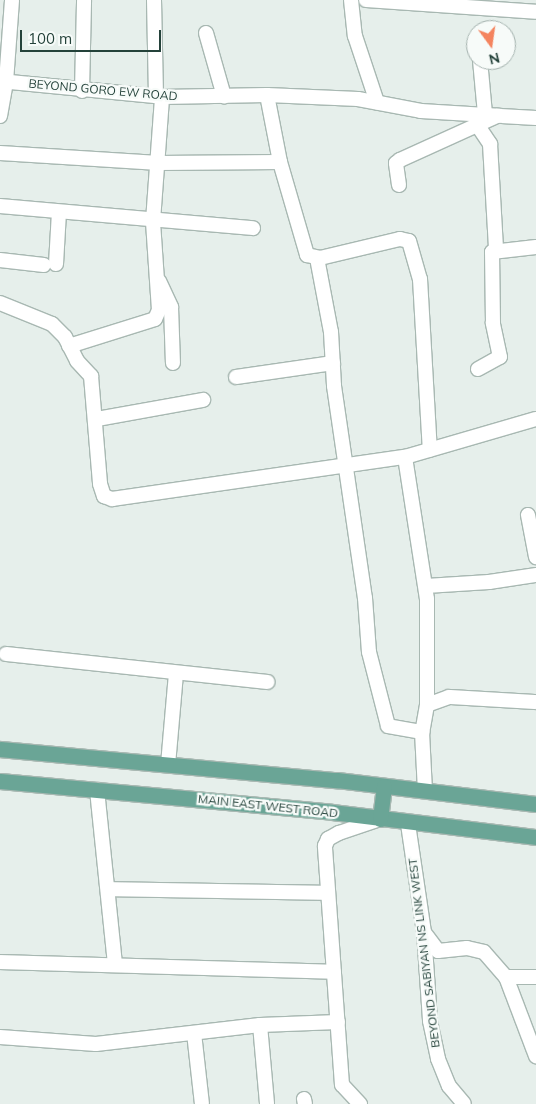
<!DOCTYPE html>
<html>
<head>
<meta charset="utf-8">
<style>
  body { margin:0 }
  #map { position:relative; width:536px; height:1104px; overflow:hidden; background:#e6efeb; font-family:Mulish,sans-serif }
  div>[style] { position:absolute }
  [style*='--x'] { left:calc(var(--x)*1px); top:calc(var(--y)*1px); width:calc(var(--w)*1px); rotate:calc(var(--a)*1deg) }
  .roads { filter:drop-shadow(1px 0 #a8b8b2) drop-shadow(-1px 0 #a8b8b2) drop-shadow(0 1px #a8b8b2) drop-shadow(0 -1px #a8b8b2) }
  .minor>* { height:14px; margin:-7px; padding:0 7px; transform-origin:7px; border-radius:7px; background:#fff }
  .major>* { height:15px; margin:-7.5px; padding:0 7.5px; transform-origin:7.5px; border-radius:7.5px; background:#6aa596 }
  span { translate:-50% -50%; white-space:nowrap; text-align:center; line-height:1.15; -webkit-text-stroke:4.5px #f7fbf9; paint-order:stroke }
  .street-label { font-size:12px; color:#24423a }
  .north { position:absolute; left:466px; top:20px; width:50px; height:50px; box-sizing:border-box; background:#f7fbf9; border:1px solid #a3b1ad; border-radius:50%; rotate:166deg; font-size:14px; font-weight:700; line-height:20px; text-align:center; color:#24423a }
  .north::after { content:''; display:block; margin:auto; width:18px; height:22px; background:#f4845f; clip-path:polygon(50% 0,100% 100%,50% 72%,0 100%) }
  .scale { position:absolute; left:20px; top:30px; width:141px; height:22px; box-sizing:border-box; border:2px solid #24423a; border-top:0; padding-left:6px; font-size:15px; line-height:18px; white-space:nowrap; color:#24423a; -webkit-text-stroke:4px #f7fbf9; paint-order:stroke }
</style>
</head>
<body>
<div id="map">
  <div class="roads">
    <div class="minor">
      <i style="--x:154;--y:0;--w:96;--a:88.8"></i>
      <i style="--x:351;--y:0;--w:36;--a:84"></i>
      <i style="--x:355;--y:36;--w:70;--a:71.6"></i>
      <i style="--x:366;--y:0;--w:170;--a:4"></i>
      <i style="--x:206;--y:33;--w:66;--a:74.1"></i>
      <i style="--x:480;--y:60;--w:54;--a:84.7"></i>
      <i style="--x:0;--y:81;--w:163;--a:5.6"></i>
      <i style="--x:162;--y:97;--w:105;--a:-1.1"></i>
      <i style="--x:267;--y:95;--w:91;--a:2.5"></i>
      <i style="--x:358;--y:99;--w:64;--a:10.8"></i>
      <i style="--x:421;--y:111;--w:115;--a:3.5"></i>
      <i style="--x:82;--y:91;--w:91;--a:-88.7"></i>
      <i style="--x:267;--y:95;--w:68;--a:79"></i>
      <i style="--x:280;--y:162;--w:97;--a:73.8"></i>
      <i style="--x:307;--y:255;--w:13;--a:13"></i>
      <i style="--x:320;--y:258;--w:82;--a:-13.4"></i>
      <i style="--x:400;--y:239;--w:9;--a:13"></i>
      <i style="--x:409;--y:241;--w:40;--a:74"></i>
      <i style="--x:420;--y:279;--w:171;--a:86.7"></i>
      <i style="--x:0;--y:116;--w:35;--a:-80"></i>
      <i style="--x:6;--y:82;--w:82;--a:-85.8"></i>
      <i style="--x:478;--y:126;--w:22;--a:56"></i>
      <i style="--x:490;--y:144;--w:105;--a:86.7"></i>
      <i style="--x:0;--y:153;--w:159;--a:3.6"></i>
      <i style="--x:159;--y:163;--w:121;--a:-0.5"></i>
      <i style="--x:399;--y:185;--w:22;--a:-98"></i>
      <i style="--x:396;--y:163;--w:5;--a:-37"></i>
      <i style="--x:400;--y:160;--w:107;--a:-24.4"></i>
      <i style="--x:0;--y:206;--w:254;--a:5"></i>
      <i style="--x:317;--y:258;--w:75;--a:79.3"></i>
      <i style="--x:331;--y:332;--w:54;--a:86.8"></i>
      <i style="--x:334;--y:386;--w:214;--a:81.7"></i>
      <i style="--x:365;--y:598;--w:54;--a:85.8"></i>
      <i style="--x:369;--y:652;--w:76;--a:75.6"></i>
      <i style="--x:388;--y:726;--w:35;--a:10"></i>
      <i style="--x:0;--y:260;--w:44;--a:6.5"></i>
      <i style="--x:56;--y:264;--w:52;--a:-86.7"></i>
      <i style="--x:159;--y:281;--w:29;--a:65"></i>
      <i style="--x:171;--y:307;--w:56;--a:88"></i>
      <i style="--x:0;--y:303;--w:56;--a:22"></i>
      <i style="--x:52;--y:324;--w:18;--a:45"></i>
      <i style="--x:65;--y:337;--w:27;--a:63"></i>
      <i style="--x:77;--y:361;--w:21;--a:47"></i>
      <i style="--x:91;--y:376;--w:108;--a:85.2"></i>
      <i style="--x:100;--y:484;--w:13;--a:72"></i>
      <i style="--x:104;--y:496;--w:9;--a:21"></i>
      <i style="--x:112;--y:499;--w:296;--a:-8.2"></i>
      <i style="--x:405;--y:457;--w:136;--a:-16.2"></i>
      <i style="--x:69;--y:346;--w:90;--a:-17.4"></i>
      <i style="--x:155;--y:319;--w:10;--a:-66"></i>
      <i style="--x:159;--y:310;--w:89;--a:-93.9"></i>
      <i style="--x:153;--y:221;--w:124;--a:-85.8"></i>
      <i style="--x:478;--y:369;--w:25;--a:-29"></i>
      <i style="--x:500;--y:357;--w:35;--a:-102"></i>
      <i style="--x:493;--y:323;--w:71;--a:-90.8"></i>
      <i style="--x:492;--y:252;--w:44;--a:-6.5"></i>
      <i style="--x:236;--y:377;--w:98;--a:-8.2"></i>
      <i style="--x:97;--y:419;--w:108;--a:-10.2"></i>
      <i style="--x:405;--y:457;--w:144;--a:81.2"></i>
      <i style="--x:427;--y:599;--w:106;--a:90"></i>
      <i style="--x:427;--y:705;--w:27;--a:100"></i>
      <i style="--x:422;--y:732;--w:59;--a:87.1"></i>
      <i style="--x:528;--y:515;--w:43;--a:79.2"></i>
      <i style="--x:426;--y:586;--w:63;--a:-3.6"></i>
      <i style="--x:489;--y:582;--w:48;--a:-8.5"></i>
      <i style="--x:6;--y:654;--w:263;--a:6.1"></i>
      <i style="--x:427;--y:705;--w:23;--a:-20"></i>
      <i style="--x:449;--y:697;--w:87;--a:3.3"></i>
      <i style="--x:168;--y:765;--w:92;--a:-85"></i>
      <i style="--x:97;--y:790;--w:175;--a:84.1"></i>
      <i style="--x:408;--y:824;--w:109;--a:81.6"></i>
      <i style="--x:424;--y:932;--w:89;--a:86.1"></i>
      <i style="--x:430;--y:1021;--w:39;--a:78"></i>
      <i style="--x:438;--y:1059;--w:29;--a:68"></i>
      <i style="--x:449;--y:1086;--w:23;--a:50"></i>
      <i style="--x:108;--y:889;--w:220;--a:1"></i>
      <i style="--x:426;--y:935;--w:20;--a:53"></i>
      <i style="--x:438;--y:951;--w:29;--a:-6"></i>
      <i style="--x:467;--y:948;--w:17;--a:13"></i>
      <i style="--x:484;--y:952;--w:33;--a:49"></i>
      <i style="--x:506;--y:977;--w:30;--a:0"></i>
      <i style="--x:0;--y:962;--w:334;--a:1.7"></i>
      <i style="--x:506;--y:977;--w:85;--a:69.2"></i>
      <i style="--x:260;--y:1025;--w:79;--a:84.9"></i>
      <i style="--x:194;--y:1033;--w:71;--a:83.6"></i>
      <i style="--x:0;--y:1037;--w:96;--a:4.2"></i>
      <i style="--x:96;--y:1044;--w:165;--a:-6.6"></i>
      <i style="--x:260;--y:1025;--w:78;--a:-2.2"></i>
      <i style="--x:304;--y:1099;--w:5;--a:79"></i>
      <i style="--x:360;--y:1104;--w:26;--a:-133"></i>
      <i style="--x:342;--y:1085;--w:240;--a:-94.1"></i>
      <i style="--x:325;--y:846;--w:8;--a:-67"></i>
      <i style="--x:328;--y:839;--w:13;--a:-29"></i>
      <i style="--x:339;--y:833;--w:43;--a:-18.9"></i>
    </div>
    <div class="major">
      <i style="--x:0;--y:749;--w:338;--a:5.3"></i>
      <i style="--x:337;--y:780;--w:200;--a:6.9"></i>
      <i style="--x:0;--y:781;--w:333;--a:5.3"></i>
      <i style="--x:332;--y:812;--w:206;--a:7"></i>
      <i style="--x:380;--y:819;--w:33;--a:-83"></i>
    </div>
  </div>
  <div class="street-label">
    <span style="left:103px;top:90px;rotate:5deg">BEYOND GORO EW ROAD</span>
    <span style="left:268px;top:806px;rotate:6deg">MAIN EAST WEST ROAD</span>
    <span style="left:424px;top:953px;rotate:-97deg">BEYOND SABIYAN NS LINK WEST</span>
  </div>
  <div class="north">N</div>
  <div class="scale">100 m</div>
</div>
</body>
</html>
